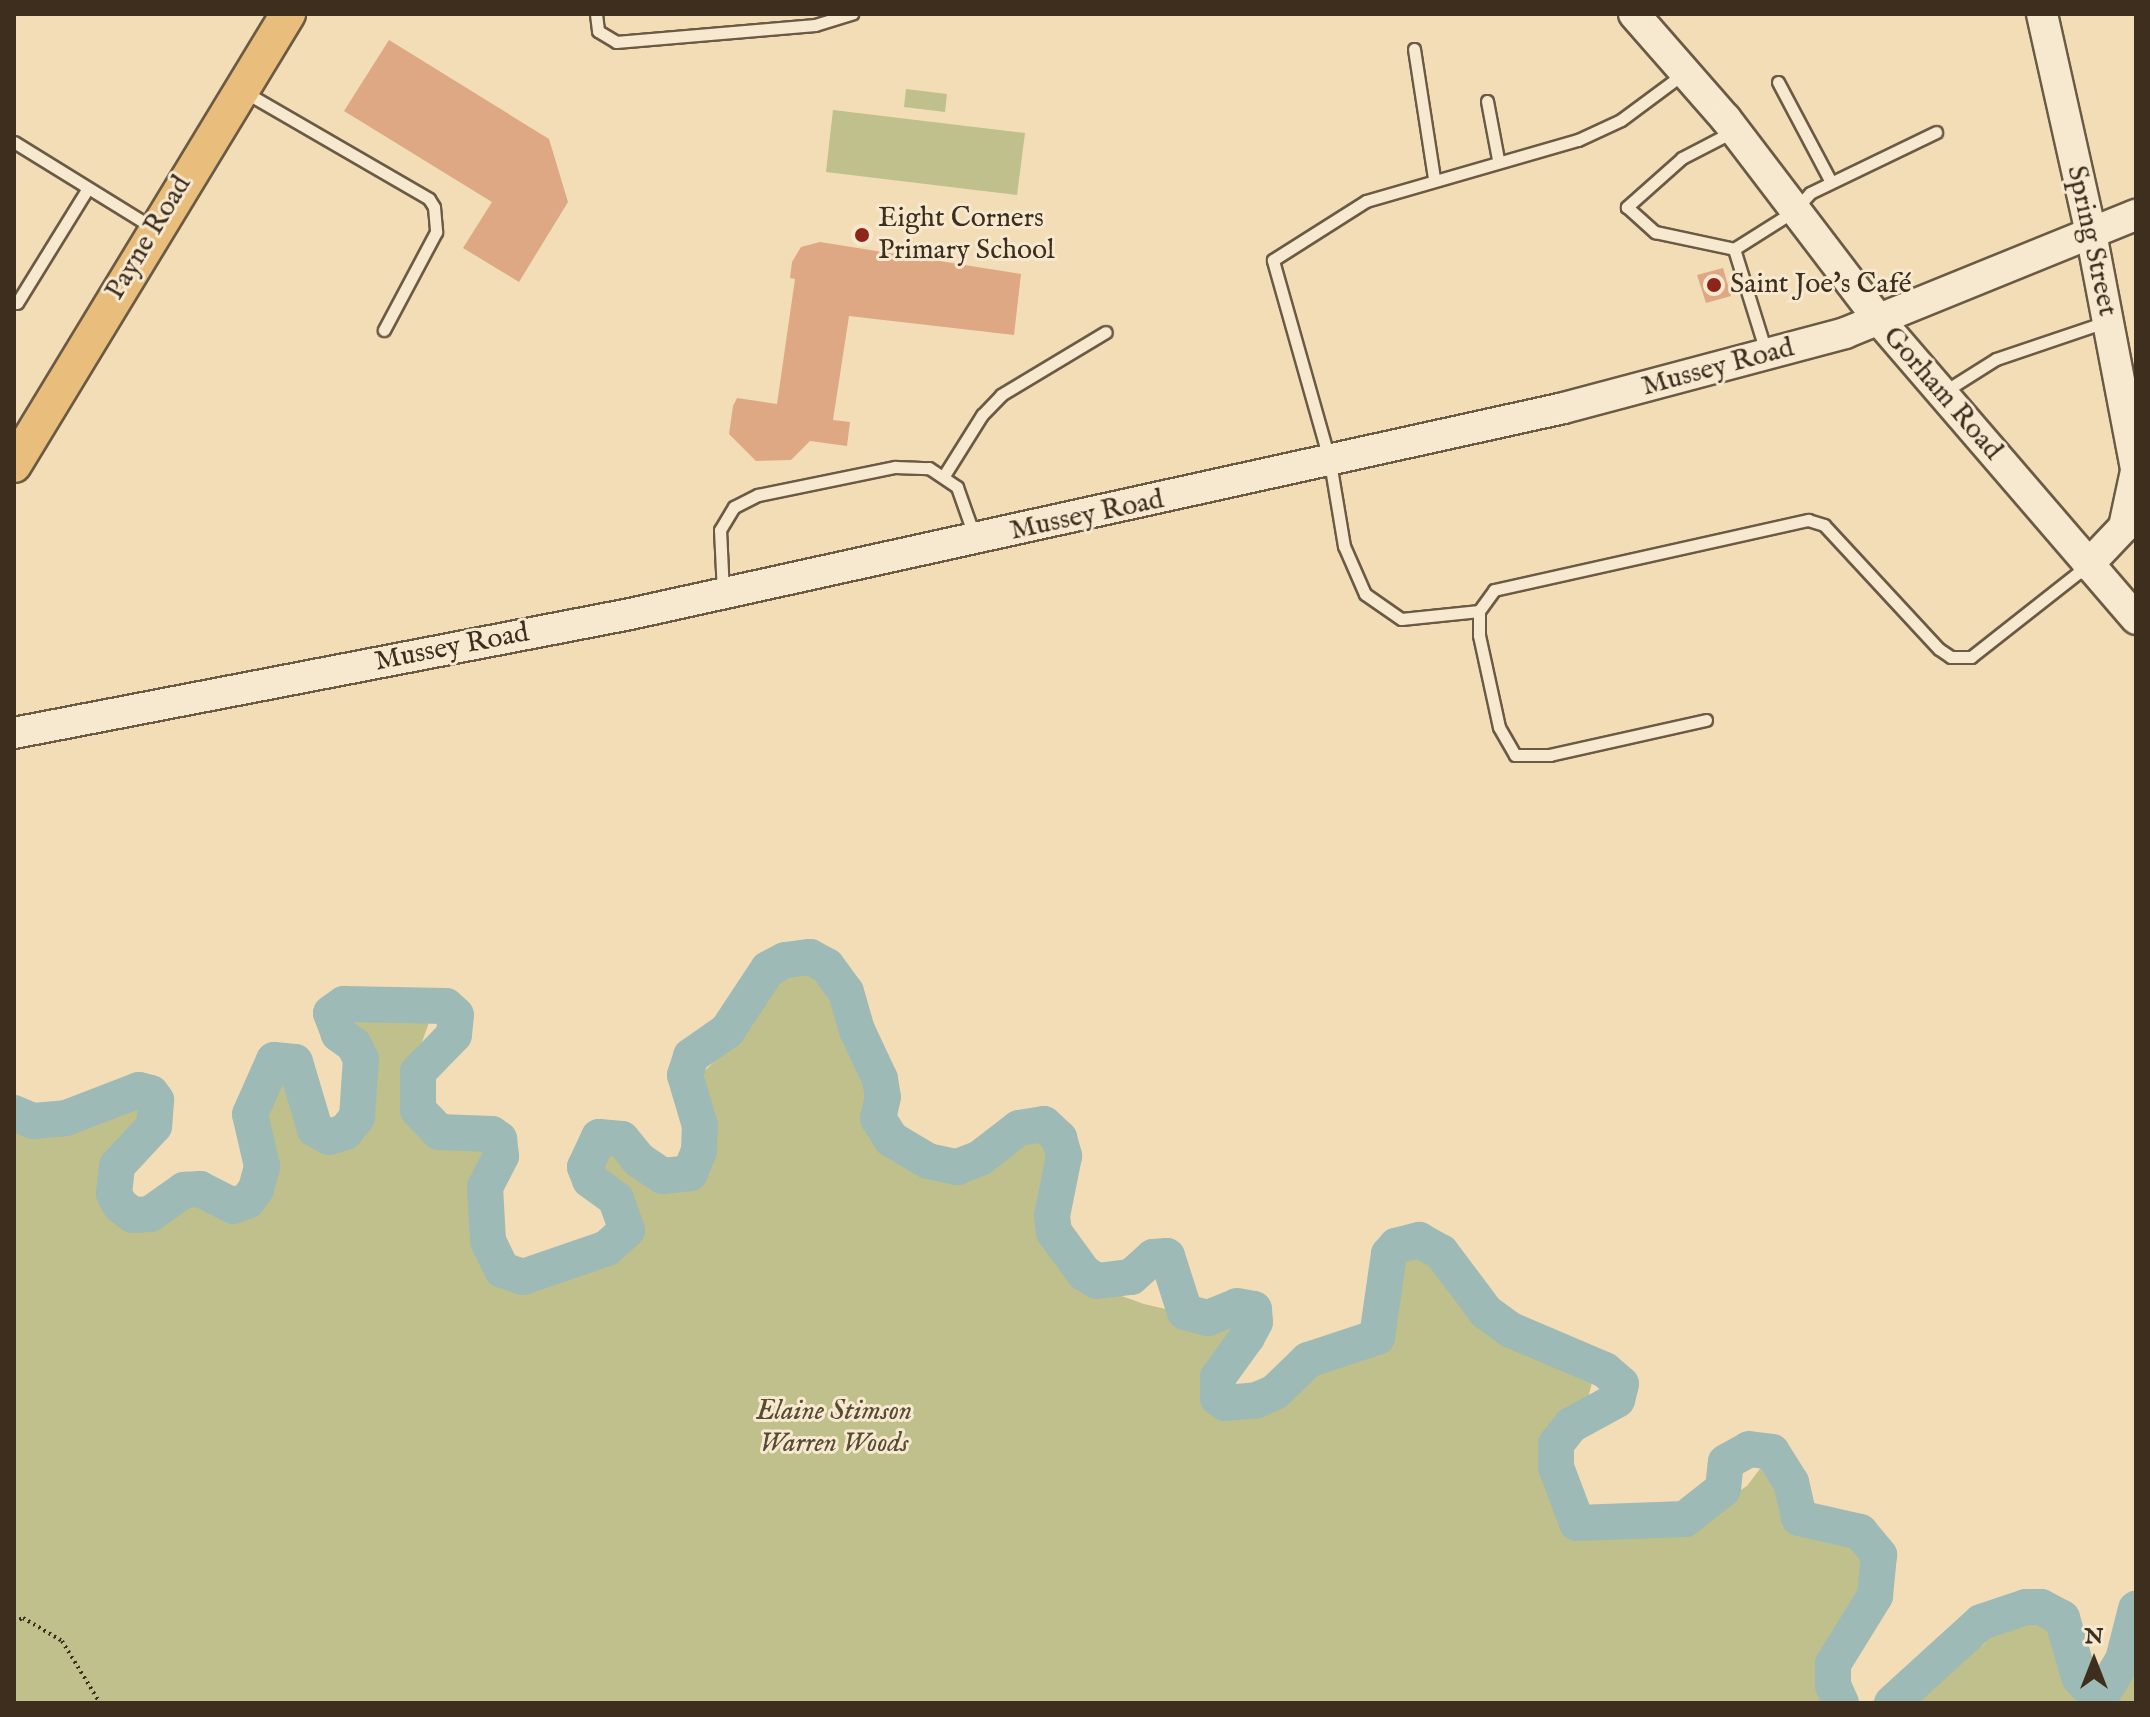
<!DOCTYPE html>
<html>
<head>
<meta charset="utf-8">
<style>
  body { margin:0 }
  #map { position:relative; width:2150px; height:1717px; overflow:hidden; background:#f2ddb7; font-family:"IM FELL English",serif }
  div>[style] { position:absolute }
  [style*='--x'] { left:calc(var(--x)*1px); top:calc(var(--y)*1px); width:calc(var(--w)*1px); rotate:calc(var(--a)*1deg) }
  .green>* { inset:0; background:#bfc08b }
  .river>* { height:36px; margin:-18px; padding:0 18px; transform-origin:18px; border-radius:18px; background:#9dbab6 }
  .building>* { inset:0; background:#dda883 }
  .path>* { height:4px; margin-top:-2px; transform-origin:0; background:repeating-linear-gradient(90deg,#3e2e1e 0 2px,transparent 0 6px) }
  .roads { filter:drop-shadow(2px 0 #6b5a44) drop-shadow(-2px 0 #6b5a44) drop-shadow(0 2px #6b5a44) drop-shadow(0 -2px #6b5a44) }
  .lane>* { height:11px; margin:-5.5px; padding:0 5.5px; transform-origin:5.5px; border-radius:5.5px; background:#f7e9d0 }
  .secondary>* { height:30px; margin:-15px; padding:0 15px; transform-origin:15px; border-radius:15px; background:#f7e9d0 }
  .primary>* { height:34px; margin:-17px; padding:0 17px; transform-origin:17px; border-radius:17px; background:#e9be7c }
  .dots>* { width:22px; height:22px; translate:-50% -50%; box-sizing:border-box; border:4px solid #f7e9d0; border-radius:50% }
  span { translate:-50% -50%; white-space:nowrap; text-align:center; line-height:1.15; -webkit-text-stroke:6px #f7e9d0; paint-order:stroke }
  .poi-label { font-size:28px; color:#3e2e1e }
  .left { translate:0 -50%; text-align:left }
  .street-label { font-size:28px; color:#3e2e1e }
  .park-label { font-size:28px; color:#584b34; font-style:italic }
  .frame { position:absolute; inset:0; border:16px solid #3e2e1e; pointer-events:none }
  .north { position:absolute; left:2054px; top:1621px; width:80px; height:80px; -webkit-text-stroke:6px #f7e9d0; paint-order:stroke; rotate:0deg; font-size:22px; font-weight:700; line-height:32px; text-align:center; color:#3e2e1e }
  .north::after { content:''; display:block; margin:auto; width:28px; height:36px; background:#3e2e1e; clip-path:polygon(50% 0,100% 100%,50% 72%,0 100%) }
</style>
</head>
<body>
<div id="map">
  <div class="green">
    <i style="clip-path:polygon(906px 89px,947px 94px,945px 112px,904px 107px)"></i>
    <i style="clip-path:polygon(833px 110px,1025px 133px,1017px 195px,826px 172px)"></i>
    <i style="clip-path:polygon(802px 966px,839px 994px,851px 1047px,873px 1092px,877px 1126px,891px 1150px,928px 1170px,965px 1170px,997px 1160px,1042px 1131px,1056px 1147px,1051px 1197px,1057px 1235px,1078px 1272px,1105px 1290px,1144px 1304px,1208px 1319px,1241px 1315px,1246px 1324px,1217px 1381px,1221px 1396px,1241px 1413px,1278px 1403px,1314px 1366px,1389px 1341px,1394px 1328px,1395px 1272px,1411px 1252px,1422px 1250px,1503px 1337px,1593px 1379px,1586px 1405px,1551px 1434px,1547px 1456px,1566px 1507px,1582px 1529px,1606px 1534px,1710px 1510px,1747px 1486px,1772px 1453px,1794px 1474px,1781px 1502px,1782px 1520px,1796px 1530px,1826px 1529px,1863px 1543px,1873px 1563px,1869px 1603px,1826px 1673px,1838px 1695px,1862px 1702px,1906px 1697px,1984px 1644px,1999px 1625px,2035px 1617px,2056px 1626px,2064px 1661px,2083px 1675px,2108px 1672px,2136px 1647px,2136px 1703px,14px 1703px,14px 1127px,34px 1131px,98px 1123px,139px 1105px,147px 1116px,103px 1176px,102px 1199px,113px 1214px,134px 1225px,147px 1224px,193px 1198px,244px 1206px,260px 1200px,268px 1189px,272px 1160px,262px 1148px,255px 1119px,267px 1084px,286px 1075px,306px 1116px,335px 1135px,358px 1135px,369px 1113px,370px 1073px,360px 1046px,345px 1029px,355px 1021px,401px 1019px,425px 1010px,431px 1017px,413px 1067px,409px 1095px,417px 1123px,444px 1140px,490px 1146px,494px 1154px,476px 1197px,475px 1228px,482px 1257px,506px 1278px,542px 1281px,618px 1257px,637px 1236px,623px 1197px,601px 1165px,599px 1155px,607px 1142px,672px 1182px,687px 1185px,703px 1177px,712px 1142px,698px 1087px,702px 1074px,753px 1021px,781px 972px)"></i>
  </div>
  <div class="river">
    <i style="--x:14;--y:1113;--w:21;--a:23"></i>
    <i style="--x:33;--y:1121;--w:33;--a:-5"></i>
    <i style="--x:66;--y:1118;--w:78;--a:-21"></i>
    <i style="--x:139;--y:1090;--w:12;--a:14"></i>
    <i style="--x:151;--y:1093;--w:9;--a:54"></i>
    <i style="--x:156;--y:1100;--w:26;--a:94"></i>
    <i style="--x:154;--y:1126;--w:54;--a:132.8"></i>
    <i style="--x:117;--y:1166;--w:28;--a:96"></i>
    <i style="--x:114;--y:1194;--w:13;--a:61"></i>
    <i style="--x:120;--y:1205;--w:16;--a:38"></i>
    <i style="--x:133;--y:1215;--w:17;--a:-3"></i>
    <i style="--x:150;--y:1214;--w:42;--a:-35.2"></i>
    <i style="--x:184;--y:1190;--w:16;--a:-4"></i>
    <i style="--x:200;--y:1189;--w:37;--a:27"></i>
    <i style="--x:233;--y:1206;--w:15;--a:-20"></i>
    <i style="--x:247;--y:1201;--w:15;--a:-53"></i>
    <i style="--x:256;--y:1189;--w:24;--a:-75"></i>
    <i style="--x:262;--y:1166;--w:53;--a:-103"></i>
    <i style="--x:250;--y:1114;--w:59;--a:-66"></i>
    <i style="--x:274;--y:1060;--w:21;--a:5"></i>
    <i style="--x:295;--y:1062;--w:70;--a:73.4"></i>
    <i style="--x:315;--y:1129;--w:16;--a:30"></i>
    <i style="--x:329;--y:1137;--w:17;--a:-17"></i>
    <i style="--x:345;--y:1132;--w:19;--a:-51"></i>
    <i style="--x:357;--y:1117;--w:58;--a:-86.1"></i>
    <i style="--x:361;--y:1059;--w:16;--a:-117"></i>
    <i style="--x:354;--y:1045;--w:19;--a:-144"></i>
    <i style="--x:339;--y:1034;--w:22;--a:-111"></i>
    <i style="--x:331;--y:1013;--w:16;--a:-35"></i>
    <i style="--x:344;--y:1004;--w:102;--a:1.1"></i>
    <i style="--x:446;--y:1006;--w:13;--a:42"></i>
    <i style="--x:456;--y:1015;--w:20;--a:96"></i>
    <i style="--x:454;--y:1035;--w:52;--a:134.2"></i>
    <i style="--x:418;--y:1072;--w:38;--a:90"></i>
    <i style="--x:418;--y:1110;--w:30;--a:46"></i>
    <i style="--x:439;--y:1132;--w:53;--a:2.2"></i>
    <i style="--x:492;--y:1134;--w:9;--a:36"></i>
    <i style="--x:499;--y:1139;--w:17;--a:83"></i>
    <i style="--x:501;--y:1156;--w:35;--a:117"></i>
    <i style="--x:485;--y:1187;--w:54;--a:86.8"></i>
    <i style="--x:488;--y:1241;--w:32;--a:64"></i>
    <i style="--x:502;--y:1270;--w:22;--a:18"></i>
    <i style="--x:523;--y:1277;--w:89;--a:-19"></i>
    <i style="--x:607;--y:1248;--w:27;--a:-42"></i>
    <i style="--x:627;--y:1230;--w:33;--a:-110"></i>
    <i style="--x:616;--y:1199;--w:32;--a:-144"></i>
    <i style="--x:590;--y:1180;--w:14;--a:-111"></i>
    <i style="--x:585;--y:1167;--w:33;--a:-65"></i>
    <i style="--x:599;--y:1137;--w:23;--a:5"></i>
    <i style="--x:622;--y:1139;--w:27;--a:51"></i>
    <i style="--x:639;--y:1160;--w:29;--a:34"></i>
    <i style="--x:663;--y:1176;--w:27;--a:-6"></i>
    <i style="--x:690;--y:1173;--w:24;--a:-68"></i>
    <i style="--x:699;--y:1151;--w:25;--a:-88"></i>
    <i style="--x:700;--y:1126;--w:53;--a:-106.4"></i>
    <i style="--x:685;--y:1075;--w:20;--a:-72"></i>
    <i style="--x:691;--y:1056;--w:44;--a:-34.8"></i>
    <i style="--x:727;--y:1031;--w:74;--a:-56.5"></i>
    <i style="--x:768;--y:969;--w:19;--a:-28"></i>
    <i style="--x:785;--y:960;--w:25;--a:-7"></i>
    <i style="--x:810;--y:957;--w:19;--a:28"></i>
    <i style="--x:827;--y:966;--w:32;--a:54"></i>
    <i style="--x:846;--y:992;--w:40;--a:74"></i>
    <i style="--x:857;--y:1030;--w:54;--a:64.9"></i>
    <i style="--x:880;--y:1079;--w:18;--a:81"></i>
    <i style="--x:883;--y:1097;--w:22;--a:103"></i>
    <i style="--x:878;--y:1118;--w:25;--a:58"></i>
    <i style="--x:891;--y:1139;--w:43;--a:30.7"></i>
    <i style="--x:928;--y:1161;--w:30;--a:12"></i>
    <i style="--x:957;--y:1167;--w:25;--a:-21"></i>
    <i style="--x:980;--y:1158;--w:49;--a:-37.6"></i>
    <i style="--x:1019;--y:1128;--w:25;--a:-9"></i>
    <i style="--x:1044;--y:1124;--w:21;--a:43"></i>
    <i style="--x:1059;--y:1138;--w:19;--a:74"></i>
    <i style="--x:1064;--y:1156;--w:61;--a:101.3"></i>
    <i style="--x:1052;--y:1216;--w:16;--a:83"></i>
    <i style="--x:1054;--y:1232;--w:51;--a:53.8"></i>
    <i style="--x:1084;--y:1273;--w:15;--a:32"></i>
    <i style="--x:1097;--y:1281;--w:34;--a:-7"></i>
    <i style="--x:1131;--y:1277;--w:30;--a:-42"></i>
    <i style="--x:1153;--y:1257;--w:14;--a:-4"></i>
    <i style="--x:1167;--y:1256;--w:59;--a:72.2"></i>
    <i style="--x:1185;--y:1312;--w:24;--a:15"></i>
    <i style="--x:1208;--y:1318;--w:31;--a:-22"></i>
    <i style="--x:1237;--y:1306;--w:17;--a:10"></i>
    <i style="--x:1254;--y:1309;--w:13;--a:86"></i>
    <i style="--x:1255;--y:1322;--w:17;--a:118"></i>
    <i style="--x:1247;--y:1337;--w:49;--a:125.9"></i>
    <i style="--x:1218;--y:1377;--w:21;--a:90"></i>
    <i style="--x:1218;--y:1398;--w:9;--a:36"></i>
    <i style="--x:1225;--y:1403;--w:32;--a:-5"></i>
    <i style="--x:1257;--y:1400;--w:20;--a:-24"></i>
    <i style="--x:1275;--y:1392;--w:46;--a:-44.1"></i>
    <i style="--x:1308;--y:1360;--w:73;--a:-18.4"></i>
    <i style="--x:1377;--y:1337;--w:84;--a:-81.8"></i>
    <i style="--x:1389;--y:1254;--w:11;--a:-49"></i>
    <i style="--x:1396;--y:1246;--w:24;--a:-15"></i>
    <i style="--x:1419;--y:1240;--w:25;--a:29"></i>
    <i style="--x:1441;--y:1252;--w:75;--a:53.1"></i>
    <i style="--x:1486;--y:1312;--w:31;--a:36"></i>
    <i style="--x:1511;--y:1330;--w:102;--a:23.1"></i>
    <i style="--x:1605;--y:1370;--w:21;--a:41"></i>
    <i style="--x:1621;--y:1384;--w:16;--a:104"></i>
    <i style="--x:1617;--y:1400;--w:52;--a:151.5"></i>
    <i style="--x:1571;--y:1425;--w:24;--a:128"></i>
    <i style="--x:1556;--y:1444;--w:23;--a:90"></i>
    <i style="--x:1556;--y:1467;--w:60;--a:69.4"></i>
    <i style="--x:1577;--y:1523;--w:108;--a:-2.1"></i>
    <i style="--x:1685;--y:1519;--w:48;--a:-38.3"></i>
    <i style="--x:1723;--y:1489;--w:27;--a:-84"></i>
    <i style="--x:1726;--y:1462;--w:26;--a:-29"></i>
    <i style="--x:1749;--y:1449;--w:23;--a:7"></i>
    <i style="--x:1772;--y:1452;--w:36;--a:58"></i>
    <i style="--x:1791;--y:1482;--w:37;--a:77"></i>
    <i style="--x:1799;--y:1518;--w:63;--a:12.9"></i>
    <i style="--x:1860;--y:1532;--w:30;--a:50"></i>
    <i style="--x:1879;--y:1555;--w:41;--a:95.6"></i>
    <i style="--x:1875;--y:1596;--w:80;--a:121.7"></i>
    <i style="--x:1833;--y:1664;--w:21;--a:90"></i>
    <i style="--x:1833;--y:1685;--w:20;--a:66"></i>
    <i style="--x:1892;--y:1703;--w:120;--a:-42.3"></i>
    <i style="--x:1981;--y:1622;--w:47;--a:-18.4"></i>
    <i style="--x:2026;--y:1607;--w:15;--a:0"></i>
    <i style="--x:2041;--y:1607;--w:24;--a:28"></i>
    <i style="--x:2062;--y:1618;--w:61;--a:73.9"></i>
    <i style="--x:2079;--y:1677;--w:12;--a:48"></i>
    <i style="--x:2087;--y:1686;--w:19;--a:6"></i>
    <i style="--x:2106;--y:1688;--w:33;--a:-59"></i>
    <i style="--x:2123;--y:1660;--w:53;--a:-75.7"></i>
  </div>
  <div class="building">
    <i style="clip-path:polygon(389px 40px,549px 139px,568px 202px,519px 282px,463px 248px,492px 202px,344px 111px)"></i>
    <i style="clip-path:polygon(820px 242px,1021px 274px,1014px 335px,849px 316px,833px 420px,850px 422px,847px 446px,810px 441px,791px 460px,756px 461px,729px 434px,733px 406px,737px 398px,777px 404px,795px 279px,790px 278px,792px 262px,801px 247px)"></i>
    <i style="clip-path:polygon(1723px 268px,1731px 296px,1706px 303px,1697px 275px)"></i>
  </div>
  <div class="path">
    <i style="--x:14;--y:1622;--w:10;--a:-24"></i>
    <i style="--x:23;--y:1618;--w:45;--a:30.5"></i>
    <i style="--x:62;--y:1641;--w:73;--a:58.5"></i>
  </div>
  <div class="roads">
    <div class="lane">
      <i style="--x:596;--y:14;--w:17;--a:83"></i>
      <i style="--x:598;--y:31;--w:21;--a:31"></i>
      <i style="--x:616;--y:42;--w:200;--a:-4.9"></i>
      <i style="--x:815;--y:25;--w:39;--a:-17"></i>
      <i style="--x:1414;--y:49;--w:131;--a:81.2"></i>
      <i style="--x:1778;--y:82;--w:113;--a:62.1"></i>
      <i style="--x:243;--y:91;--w:215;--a:30.1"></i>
      <i style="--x:429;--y:199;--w:9;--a:58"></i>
      <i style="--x:434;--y:207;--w:25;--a:85"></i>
      <i style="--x:436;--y:232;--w:111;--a:118"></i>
      <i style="--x:1487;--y:101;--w:59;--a:79.3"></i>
      <i style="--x:1734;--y:131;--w:59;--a:152.6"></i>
      <i style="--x:1682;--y:158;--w:74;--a:138.3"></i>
      <i style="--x:1627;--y:207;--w:38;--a:42"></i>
      <i style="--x:1655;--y:232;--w:81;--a:12.1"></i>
      <i style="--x:1734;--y:249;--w:108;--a:72.7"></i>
      <i style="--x:14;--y:142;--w:163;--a:31.7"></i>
      <i style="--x:1734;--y:249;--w:71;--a:-32.3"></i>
      <i style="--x:1794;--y:211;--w:24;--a:-48"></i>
      <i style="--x:1810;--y:193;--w:140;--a:-25.8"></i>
      <i style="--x:17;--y:303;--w:135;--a:-58.3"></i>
      <i style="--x:1942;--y:393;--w:64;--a:-32.2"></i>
      <i style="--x:1996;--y:359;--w:115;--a:-18.7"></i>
      <i style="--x:945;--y:474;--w:70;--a:-57.9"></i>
      <i style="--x:982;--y:415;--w:28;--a:-46"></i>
      <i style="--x:1001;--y:395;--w:122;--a:-31"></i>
      <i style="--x:723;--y:593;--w:63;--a:-92.7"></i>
      <i style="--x:720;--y:530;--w:27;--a:-59"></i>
      <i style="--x:734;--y:507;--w:27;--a:-27"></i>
      <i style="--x:758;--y:495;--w:140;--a:-11.6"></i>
      <i style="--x:895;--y:467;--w:34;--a:2"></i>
      <i style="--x:929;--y:468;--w:34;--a:34"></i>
      <i style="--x:957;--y:487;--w:51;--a:70.5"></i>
      <i style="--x:1479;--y:611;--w:78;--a:174.1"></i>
      <i style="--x:1401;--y:619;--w:44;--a:-145.2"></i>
      <i style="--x:1365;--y:594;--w:52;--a:-113.6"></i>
      <i style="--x:1344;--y:546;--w:85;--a:-99.5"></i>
      <i style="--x:1330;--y:462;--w:210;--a:-105.8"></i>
      <i style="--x:1273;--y:260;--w:110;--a:-32.4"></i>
      <i style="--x:1366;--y:201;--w:221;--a:-16.1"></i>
      <i style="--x:1578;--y:140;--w:47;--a:-24.9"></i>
      <i style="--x:1621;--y:120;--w:77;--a:-36.6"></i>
      <i style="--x:1706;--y:720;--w:160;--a:167.4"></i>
      <i style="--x:1550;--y:755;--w:35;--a:180"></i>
      <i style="--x:1515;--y:755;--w:32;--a:-120"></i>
      <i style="--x:1499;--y:727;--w:94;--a:-102.3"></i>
      <i style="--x:1479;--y:635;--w:24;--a:-90"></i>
      <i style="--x:1479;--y:611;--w:26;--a:-54"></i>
      <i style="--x:1494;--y:590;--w:322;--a:-12.6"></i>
      <i style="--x:1808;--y:520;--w:17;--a:17"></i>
      <i style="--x:1824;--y:525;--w:169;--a:47.2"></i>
      <i style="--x:1939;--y:649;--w:14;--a:34"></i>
      <i style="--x:1951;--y:657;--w:20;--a:0"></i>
      <i style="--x:1971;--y:657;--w:149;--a:-38.2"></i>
    </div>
    <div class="secondary">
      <i style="--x:1634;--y:14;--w:140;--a:48.8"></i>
      <i style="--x:1726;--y:119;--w:254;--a:52.7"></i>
      <i style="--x:1880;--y:321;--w:393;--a:49.3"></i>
      <i style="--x:2042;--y:14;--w:224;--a:77.4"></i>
      <i style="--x:2091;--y:233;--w:240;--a:79.2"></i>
      <i style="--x:2088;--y:565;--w:52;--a:-46.5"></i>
      <i style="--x:2124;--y:527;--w:57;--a:-77.9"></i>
      <i style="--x:14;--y:733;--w:627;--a:-10.93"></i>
      <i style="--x:630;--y:614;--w:956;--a:-12.44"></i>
      <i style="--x:1564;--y:408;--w:291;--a:-14.9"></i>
      <i style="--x:1845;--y:333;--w:314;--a:-22.1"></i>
    </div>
    <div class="primary">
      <i style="--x:14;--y:465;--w:528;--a:-58.72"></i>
    </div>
  </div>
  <div class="dots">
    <i style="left:862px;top:235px;background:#8f2418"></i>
    <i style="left:1714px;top:285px;background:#8f2418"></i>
  </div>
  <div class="poi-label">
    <span class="left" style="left:878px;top:235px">Eight Corners<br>Primary School</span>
    <span class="left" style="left:1730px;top:285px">Saint Joe's Café</span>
  </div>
  <div class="street-label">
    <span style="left:149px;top:238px;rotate:-59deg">Payne Road</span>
    <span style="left:2091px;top:241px;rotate:78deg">Spring Street</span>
    <span style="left:1718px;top:368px;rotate:-15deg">Mussey Road</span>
    <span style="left:1942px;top:394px;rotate:49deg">Gorham Road</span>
    <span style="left:1087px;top:516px;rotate:-12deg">Mussey Road</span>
    <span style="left:452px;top:648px;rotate:-11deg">Mussey Road</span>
  </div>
  <div class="park-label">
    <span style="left:834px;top:1428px">Elaine Stimson<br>Warren Woods</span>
  </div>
  <div class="frame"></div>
  <div class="north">N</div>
</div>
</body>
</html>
